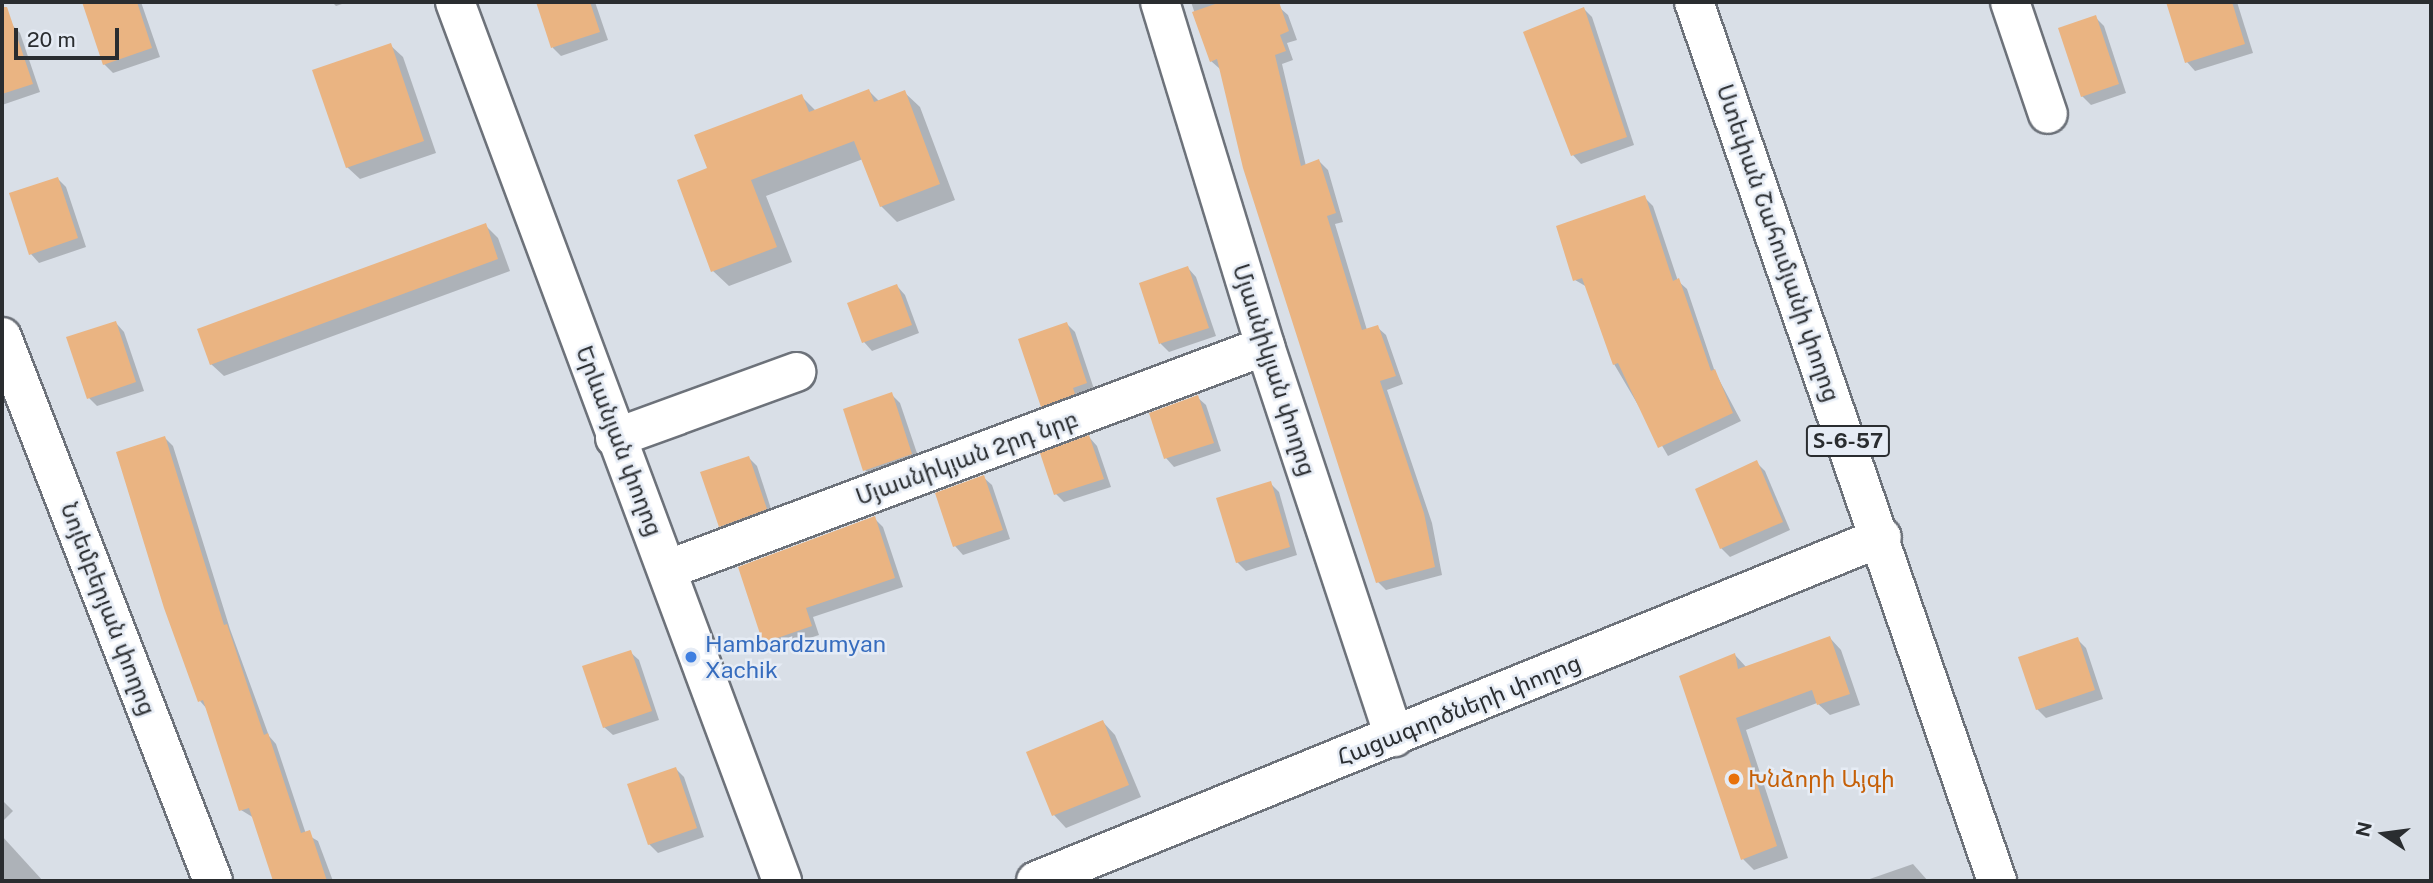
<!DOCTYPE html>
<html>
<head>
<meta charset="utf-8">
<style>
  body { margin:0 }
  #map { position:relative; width:2433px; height:883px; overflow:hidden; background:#d9dfe7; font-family:"Public Sans","Noto Sans Armenian",sans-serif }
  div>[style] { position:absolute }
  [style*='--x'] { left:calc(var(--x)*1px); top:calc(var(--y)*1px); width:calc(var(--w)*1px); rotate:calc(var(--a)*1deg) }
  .shadow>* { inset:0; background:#0003 }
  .building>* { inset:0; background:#eab482 }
  .roads { filter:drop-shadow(2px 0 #6d727a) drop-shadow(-2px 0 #6d727a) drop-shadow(0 2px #6d727a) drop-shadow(0 -2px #6d727a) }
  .minor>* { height:38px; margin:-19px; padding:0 19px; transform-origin:19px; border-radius:19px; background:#fff }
  .major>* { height:38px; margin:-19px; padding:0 19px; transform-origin:19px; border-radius:19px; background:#fff }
  .dots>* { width:19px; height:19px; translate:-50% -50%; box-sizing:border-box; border:4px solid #e6ecf5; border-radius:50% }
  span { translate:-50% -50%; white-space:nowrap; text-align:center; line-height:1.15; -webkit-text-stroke:5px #e6ecf5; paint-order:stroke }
  .shield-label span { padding:2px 5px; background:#e6ecf5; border:2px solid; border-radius:5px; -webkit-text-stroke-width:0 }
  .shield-label { font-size:21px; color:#2a2d30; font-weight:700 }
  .street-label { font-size:23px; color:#2a2d30 }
  .shop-label { font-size:23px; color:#366cbe }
  .left { translate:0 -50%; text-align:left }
  .food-label { font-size:23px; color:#c56008 }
  .frame { position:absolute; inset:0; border:4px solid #2a2d30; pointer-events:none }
  .north { position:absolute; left:2349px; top:799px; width:70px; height:70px; -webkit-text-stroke:5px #e6ecf5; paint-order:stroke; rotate:283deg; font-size:19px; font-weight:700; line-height:28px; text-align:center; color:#2a2d30 }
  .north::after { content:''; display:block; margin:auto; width:24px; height:32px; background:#2a2d30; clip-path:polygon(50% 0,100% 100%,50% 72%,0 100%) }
  .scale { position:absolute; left:14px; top:28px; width:105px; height:32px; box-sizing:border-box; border:4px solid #2a2d30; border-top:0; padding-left:9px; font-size:21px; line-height:24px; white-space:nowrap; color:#2a2d30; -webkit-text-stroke:5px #e6ecf5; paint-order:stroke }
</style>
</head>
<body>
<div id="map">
  <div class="shadow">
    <i style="clip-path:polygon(94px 2px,141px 2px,160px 57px,113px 73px,104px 64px,85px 5px)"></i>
    <i style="clip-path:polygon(332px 2px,348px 2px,336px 6px)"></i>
    <i style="clip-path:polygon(538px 2px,595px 2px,608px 40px,561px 56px,553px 48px)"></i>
    <i style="clip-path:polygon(1191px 2px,1273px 2px,1288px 15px,1297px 40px,1287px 43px,1293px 60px,1282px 64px,1306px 166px,1319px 161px,1328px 170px,1343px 222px,1335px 224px,1367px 330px,1377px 327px,1386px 335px,1403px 384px,1387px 390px,1432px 523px,1442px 575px,1386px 590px,1378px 582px,1220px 69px,1211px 61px)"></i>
    <i style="clip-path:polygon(2168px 2px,2237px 2px,2253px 53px,2195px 71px,2187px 62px)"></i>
    <i style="clip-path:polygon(1584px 9px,1592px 17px,1634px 145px,1581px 164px,1573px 155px)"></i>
    <i style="clip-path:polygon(2095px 17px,2104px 26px,2126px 93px,2091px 105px,2082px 96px)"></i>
    <i style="clip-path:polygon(11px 24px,20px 33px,40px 92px,2px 105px,2px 27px)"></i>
    <i style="clip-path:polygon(390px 45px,403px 57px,436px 153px,360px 179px,347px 167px)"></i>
    <i style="clip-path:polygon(869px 91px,879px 101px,904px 92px,920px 107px,955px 200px,897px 222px,881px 206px,863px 159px,766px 196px,792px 262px,729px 286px,713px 271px,709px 169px,801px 96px,816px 111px)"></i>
    <i style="clip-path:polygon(58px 179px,66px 187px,86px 247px,39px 263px,31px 254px)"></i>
    <i style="clip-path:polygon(1644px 197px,1653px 206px,1678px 281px,1687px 289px,1715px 372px,1741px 421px,1668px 456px,1614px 364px,1587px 287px,1575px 280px)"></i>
    <i style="clip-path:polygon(485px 225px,498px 238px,510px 271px,224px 376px,211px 364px)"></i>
    <i style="clip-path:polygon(1188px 268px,1196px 277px,1216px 336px,1169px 352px,1161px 344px,1141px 284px)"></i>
    <i style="clip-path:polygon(897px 286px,905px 295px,919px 333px,872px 351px,864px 342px)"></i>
    <i style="clip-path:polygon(116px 323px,124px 332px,144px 391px,97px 406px,89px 398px)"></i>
    <i style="clip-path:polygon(1067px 324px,1075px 332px,1095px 392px,1051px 414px,1042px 406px)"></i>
    <i style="clip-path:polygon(891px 394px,900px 403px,920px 462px,873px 478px,865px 470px)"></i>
    <i style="clip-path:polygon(1197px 397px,1206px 405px,1221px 451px,1174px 467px,1166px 458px)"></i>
    <i style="clip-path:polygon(1089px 437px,1097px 446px,1111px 487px,1064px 502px,1056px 494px)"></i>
    <i style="clip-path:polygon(165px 438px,173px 446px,230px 629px,269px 736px,276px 744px,306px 834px,318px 841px,333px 881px,276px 881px,254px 818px,241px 810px,207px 709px,200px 701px)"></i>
    <i style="clip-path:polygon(749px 458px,757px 466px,774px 518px,729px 535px,720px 526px)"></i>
    <i style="clip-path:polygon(1756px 462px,1765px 471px,1790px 530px,1730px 557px,1721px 548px,1697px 490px)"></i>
    <i style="clip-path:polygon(983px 477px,992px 485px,1010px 539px,963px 555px,955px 546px)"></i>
    <i style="clip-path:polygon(1270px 483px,1279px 492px,1297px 555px,1246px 571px,1237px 562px)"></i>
    <i style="clip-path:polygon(874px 518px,883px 527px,903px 587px,813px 617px,819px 635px,773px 650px,764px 642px)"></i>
    <i style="clip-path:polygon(1830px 638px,1841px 650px,1860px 705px,1830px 715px,1817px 703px,1746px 730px,1788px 858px,1754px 870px,1743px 859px,1681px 677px,1735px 655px,1747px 668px)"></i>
    <i style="clip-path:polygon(2077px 639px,2086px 648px,2103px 699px,2046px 718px,2037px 709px)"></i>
    <i style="clip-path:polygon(630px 652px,639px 660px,659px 720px,613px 735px,604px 727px)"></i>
    <i style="clip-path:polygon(1103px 722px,1115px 735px,1141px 797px,1066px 828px,1054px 815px)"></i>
    <i style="clip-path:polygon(676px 769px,684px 777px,704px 837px,658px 853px,649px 844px)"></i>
    <i style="clip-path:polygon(2px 800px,13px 811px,2px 822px)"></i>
    <i style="clip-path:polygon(2px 836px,43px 881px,2px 881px)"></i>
    <i style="clip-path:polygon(1913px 864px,1928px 881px,1864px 881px)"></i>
  </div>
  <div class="building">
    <i style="clip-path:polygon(82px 2px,137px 2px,152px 48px,103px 65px)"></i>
    <i style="clip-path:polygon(536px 2px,590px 2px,600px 32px,551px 48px)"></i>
    <i style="clip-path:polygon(1221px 2px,1279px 2px,1289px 31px,1280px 35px,1286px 51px,1275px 55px,1301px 166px,1319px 159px,1336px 213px,1327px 216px,1362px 330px,1378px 325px,1396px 376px,1380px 381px,1424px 513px,1435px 567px,1376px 583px,1243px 168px,1217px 59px,1210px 62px,1192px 12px)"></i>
    <i style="clip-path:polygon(2166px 2px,2232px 2px,2245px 44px,2185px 63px)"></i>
    <i style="clip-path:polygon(2px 7px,7px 7px,33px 84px,2px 94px)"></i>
    <i style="clip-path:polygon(1584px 7px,1627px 137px,1571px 156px,1523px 32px)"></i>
    <i style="clip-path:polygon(2096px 15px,2119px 84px,2081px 97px,2058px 28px)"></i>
    <i style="clip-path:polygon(391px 43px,424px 141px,346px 168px,312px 70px)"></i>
    <i style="clip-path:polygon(869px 89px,874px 102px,905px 90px,940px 184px,880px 207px,854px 141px,751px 180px,777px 247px,711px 272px,677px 180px,707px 168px,694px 135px,802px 94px,809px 112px)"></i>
    <i style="clip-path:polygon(58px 177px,78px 238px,29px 255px,9px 193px)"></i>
    <i style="clip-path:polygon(1645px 195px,1673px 281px,1679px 278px,1711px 371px,1715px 369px,1733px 413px,1658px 448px,1618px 363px,1613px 365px,1582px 278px,1573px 281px,1556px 226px)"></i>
    <i style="clip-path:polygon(486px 223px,498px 259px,210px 365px,197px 329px)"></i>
    <i style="clip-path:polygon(1188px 266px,1209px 328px,1159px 344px,1139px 283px)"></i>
    <i style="clip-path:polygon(897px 284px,912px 325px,862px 343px,847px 303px)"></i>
    <i style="clip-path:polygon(116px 321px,136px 382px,87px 399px,66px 337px)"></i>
    <i style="clip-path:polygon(1067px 322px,1087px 383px,1073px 388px,1075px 394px,1041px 407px,1018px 339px)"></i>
    <i style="clip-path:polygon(892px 392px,912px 454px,863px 471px,843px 409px)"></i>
    <i style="clip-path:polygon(1198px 395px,1214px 443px,1164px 459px,1149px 413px)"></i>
    <i style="clip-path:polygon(1089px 435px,1104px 479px,1054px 495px,1040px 453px)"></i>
    <i style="clip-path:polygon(165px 436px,224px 625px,227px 624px,264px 735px,268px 733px,301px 833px,310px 830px,327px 881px,273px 881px,249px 808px,239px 811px,203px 700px,198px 702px,164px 608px,116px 452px)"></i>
    <i style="clip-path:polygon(749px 456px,767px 509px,719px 527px,700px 472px)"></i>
    <i style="clip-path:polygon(1757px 460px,1783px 522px,1720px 549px,1695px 489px)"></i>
    <i style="clip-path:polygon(984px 475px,1003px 530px,953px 547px,935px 493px)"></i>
    <i style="clip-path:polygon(1271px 481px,1290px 547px,1236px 563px,1216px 498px)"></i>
    <i style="clip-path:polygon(875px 516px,895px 578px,806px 608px,812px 626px,763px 643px,738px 567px)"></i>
    <i style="clip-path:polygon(1830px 636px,1850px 694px,1817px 705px,1812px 690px,1736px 718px,1777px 846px,1741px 860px,1679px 676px,1735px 653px,1738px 669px)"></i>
    <i style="clip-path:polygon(2078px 637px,2095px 690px,2036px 710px,2018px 657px)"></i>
    <i style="clip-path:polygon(631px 650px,652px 711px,603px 728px,582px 666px)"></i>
    <i style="clip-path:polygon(1103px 720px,1129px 785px,1052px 816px,1026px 752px)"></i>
    <i style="clip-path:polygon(676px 767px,697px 828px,648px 845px,627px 784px)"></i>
  </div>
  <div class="roads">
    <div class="minor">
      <i style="--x:455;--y:2;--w:938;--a:69.59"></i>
      <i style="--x:1160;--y:2;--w:360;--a:73"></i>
      <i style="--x:1265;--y:346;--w:412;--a:71.7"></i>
      <i style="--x:2010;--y:2;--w:118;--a:71.3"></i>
      <i style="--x:2;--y:337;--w:583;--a:68.8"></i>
      <i style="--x:615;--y:438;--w:193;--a:-20"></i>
      <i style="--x:669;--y:569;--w:636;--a:-20.51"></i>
      <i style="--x:1036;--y:881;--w:913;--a:-22.13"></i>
    </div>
    <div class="major">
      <i style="--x:1694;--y:2;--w:930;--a:70.98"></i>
    </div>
  </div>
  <div class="dots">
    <i style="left:691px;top:657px;background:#3f7fe0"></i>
    <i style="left:1734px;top:779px;background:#e8710a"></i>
  </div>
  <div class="shield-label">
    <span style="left:1848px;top:441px">Տ-6-57</span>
  </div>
  <div class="street-label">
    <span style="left:1778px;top:243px;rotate:71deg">Ստեփան Շահումյանի փողոց</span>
    <span style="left:1274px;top:370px;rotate:72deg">Մյասնիկյան փողոց</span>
    <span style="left:619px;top:441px;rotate:69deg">Երևանյան փողոց</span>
    <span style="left:967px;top:458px;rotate:-20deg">Մյասնիկյան 2րդ նրբ</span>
    <span style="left:108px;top:609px;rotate:69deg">Նոյեմբերյան փողոց</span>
    <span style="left:1459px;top:710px;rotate:-22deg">Հացագործների փողոց</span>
  </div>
  <div class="shop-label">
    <span class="left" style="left:705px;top:657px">Hambardzumyan<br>Xachik</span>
  </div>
  <div class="food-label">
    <span class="left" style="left:1748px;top:779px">Խնձորի Այգի</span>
  </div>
  <div class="frame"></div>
  <div class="north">N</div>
  <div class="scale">20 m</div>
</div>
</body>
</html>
